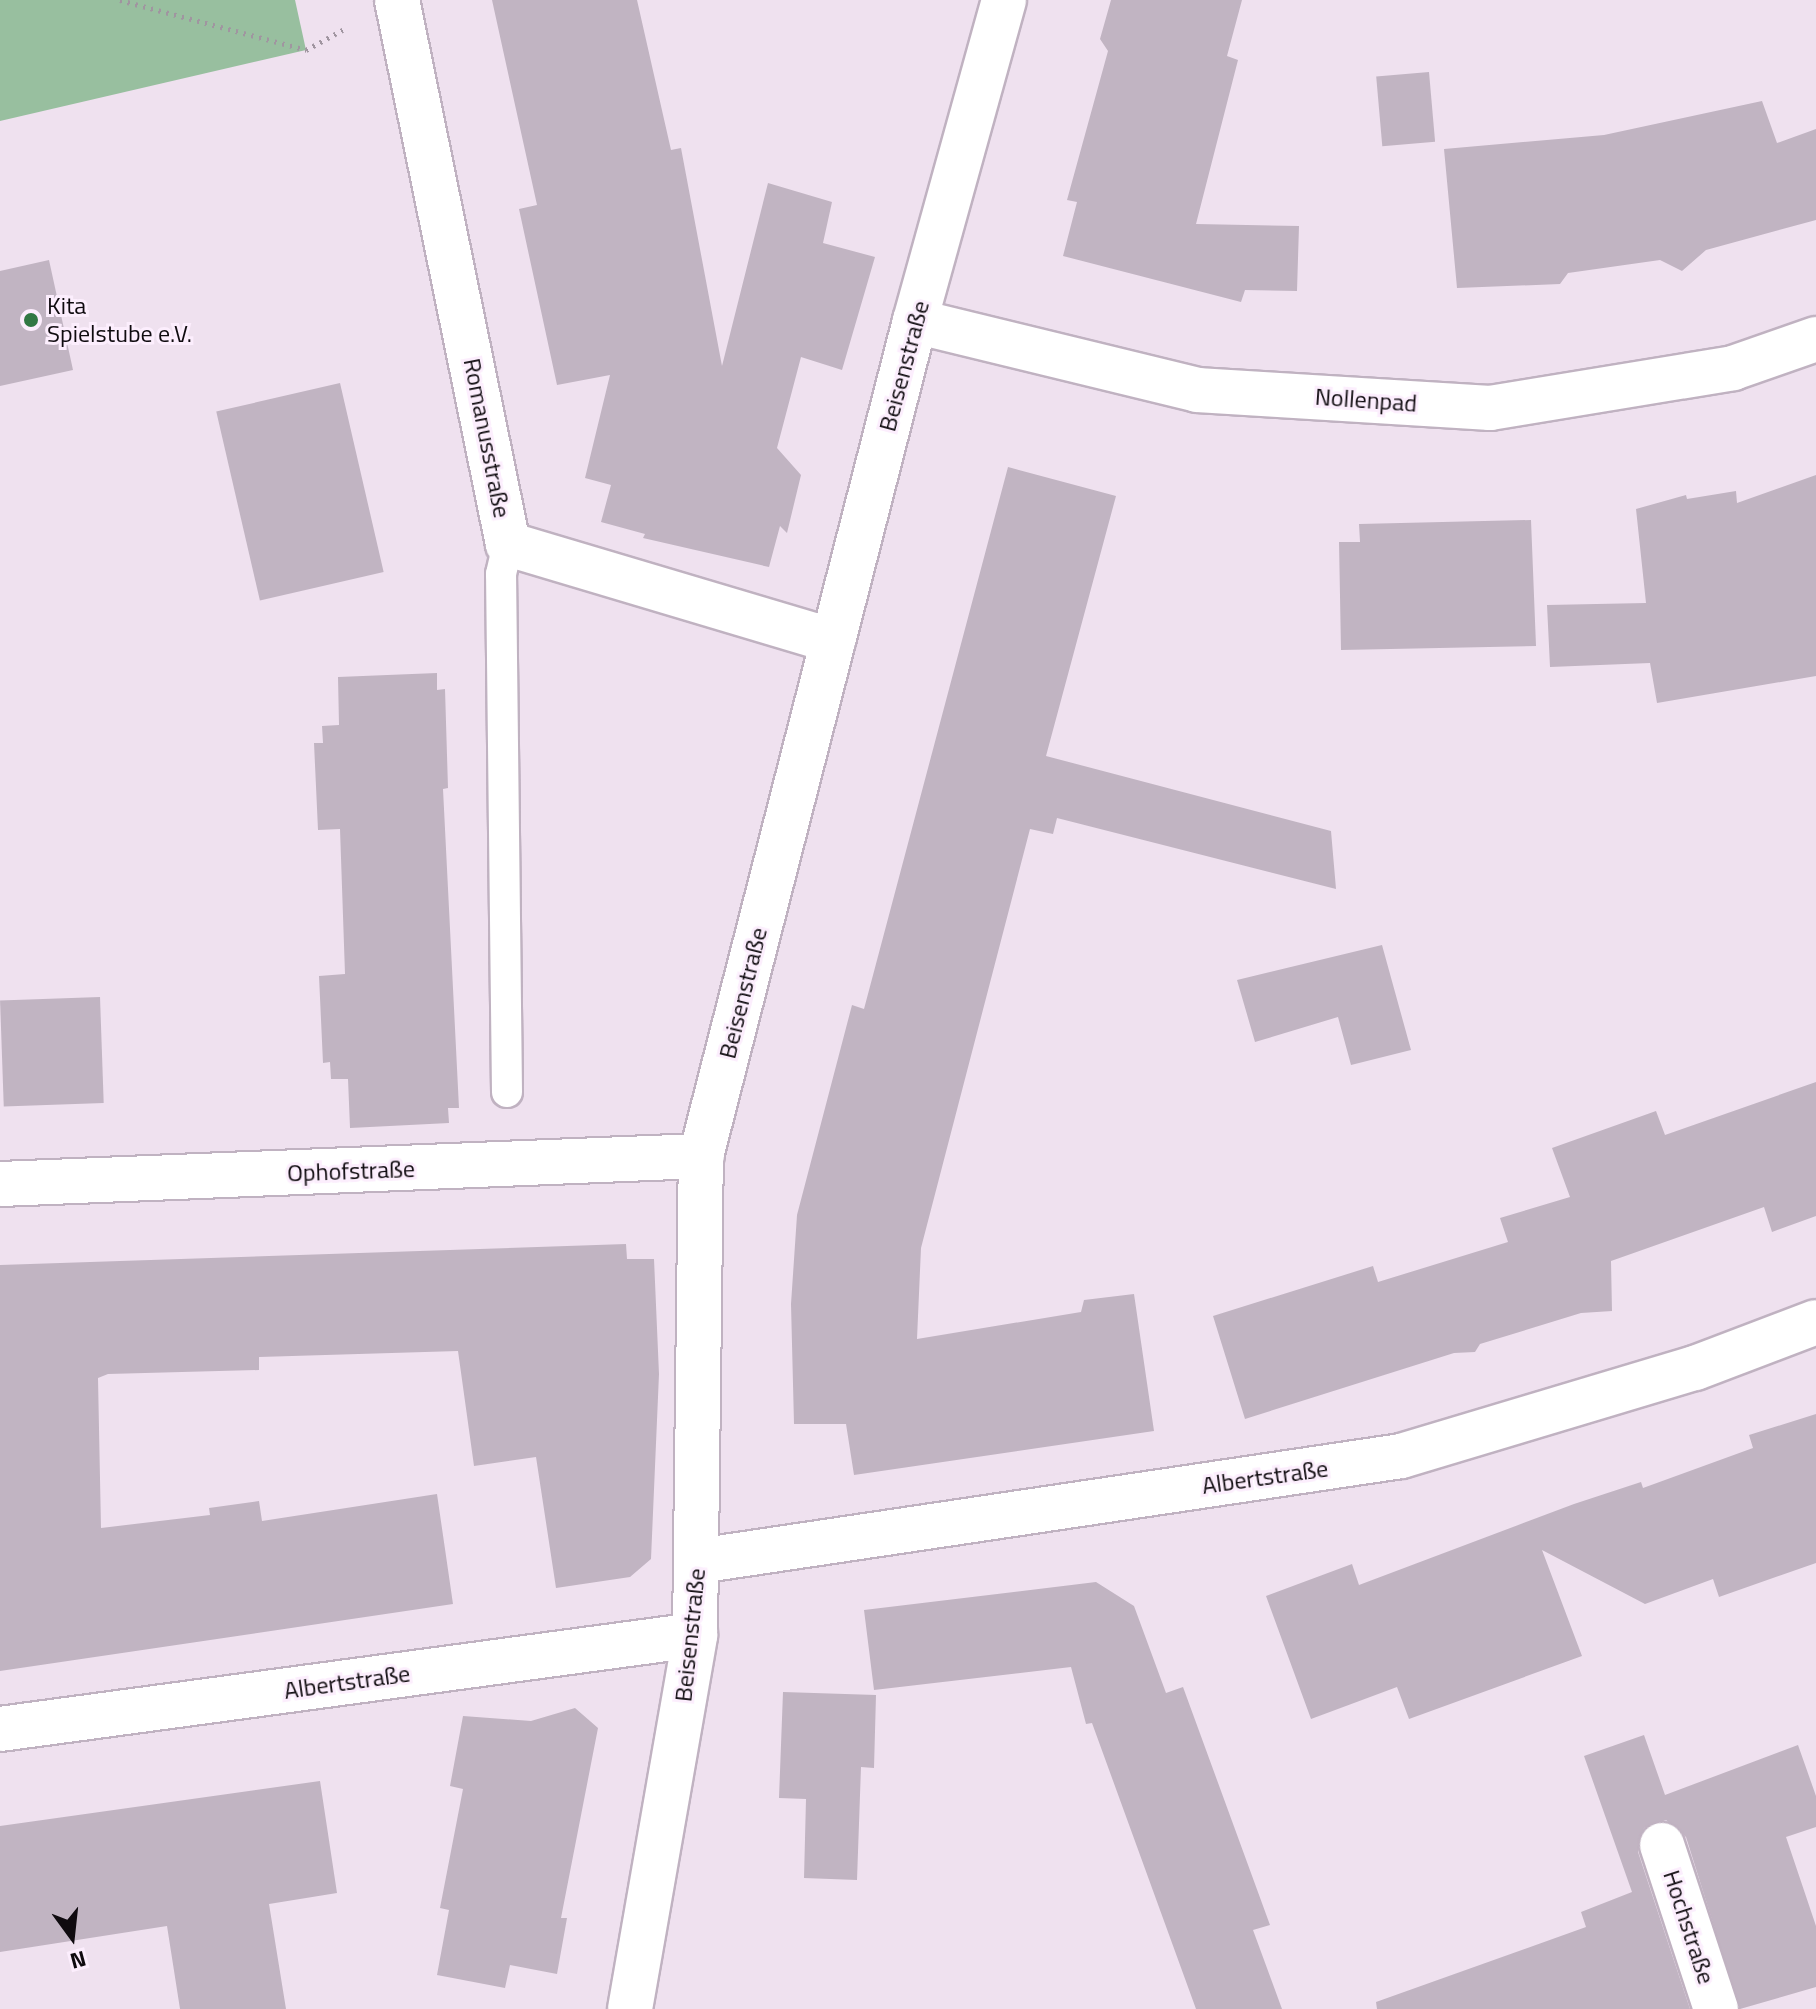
<!DOCTYPE html>
<html>
<head>
<meta charset="utf-8">
<style>
  body { margin:0 }
  #map { position:relative; width:1816px; height:2009px; overflow:hidden; background:#efe1ef; font-family:"Titillium Web",sans-serif }
  div>[style] { position:absolute }
  [style*='--x'] { left:calc(var(--x)*1px); top:calc(var(--y)*1px); width:calc(var(--w)*1px); rotate:calc(var(--a)*1deg) }
  .green>* { inset:0; background:#98bf9f }
  .building>* { inset:0; background:#c1b4c2; transform-origin:0 0 }
  .path>* { height:5px; margin-top:-2.5px; transform-origin:0; background:repeating-linear-gradient(90deg,#a095a0 0 2px,transparent 0 8px) }
  .roads { filter:drop-shadow(2px 0 #c0b2c1) drop-shadow(-2px 0 #c0b2c1) drop-shadow(0 2px #c0b2c1) drop-shadow(0 -2px #c0b2c1) }
  .service>* { height:30px; margin:-15px; padding:0 15px; transform-origin:15px; border-radius:15px; background:#fff }
  .minor>* { height:44px; margin:-22px; padding:0 22px; transform-origin:22px; border-radius:22px; background:#fff }
  .dots>* { width:22px; height:22px; translate:-50% -50%; box-sizing:border-box; border:4px solid #fceefd; border-radius:50% }
  span { translate:-50% -50%; white-space:nowrap; text-align:center; line-height:1.15; -webkit-text-stroke:6px #fceefd; paint-order:stroke }
  .poi-label { font-size:24px; color:#0f0b0f }
  .left { translate:0 -50%; text-align:left }
  .street-label { font-size:24px; color:#0f0b0f }
  .north { position:absolute; left:32px; top:1897px; width:80px; height:80px; -webkit-text-stroke:6px #fceefd; paint-order:stroke; rotate:165deg; font-size:22px; font-weight:700; line-height:32px; text-align:center; color:#0f0b0f }
  .north::after { content:''; display:block; margin:auto; width:28px; height:36px; background:#0f0b0f; clip-path:polygon(50% 0,100% 100%,50% 72%,0 100%) }
</style>
</head>
<body>
<div id="map">
  <div class="green">
    <div style="clip-path:polygon(0 0,295px 0,306px 50px,0 121px)"></div>
  </div>
  <div class="building">
    <div style="clip-path:polygon(492px 0,637px 0,671px 150px,681px 148px,722px 366px,768px 183px,832px 202px,823px 243px,875px 257px,842px 370px,801px 357px,777px 448px,801px 475px,787px 533px,780px 526px,769px 567px,643px 538px,645px 534px,601px 522px,611px 485px,585px 478px,610px 375px,557px 385px,519px 209px,537px 205px)"></div>
    <div style="clip-path:polygon(1111px 0,1242px 0,1227px 56px,1238px 60px,1196px 224px,1299px 226px,1297px 291px,1245px 290px,1241px 302px,1063px 256px,1077px 202px,1067px 200px,1108px 51px,1100px 39px)"></div>
    <div style="left:1429px;top:72px;width:70px;height:53px;rotate:85deg"></div>
    <div style="clip-path:polygon(1762px 101px,1777px 143px,1816px 129px,1816px 220px,1706px 250px,1682px 271px,1660px 260px,1568px 273px,1560px 284px,1457px 288px,1444px 149px,1604px 135px)"></div>
    <div style="clip-path:polygon(49px 260px,73px 370px,0 386px,0 271px)"></div>
    <div style="left:340px;top:383px;width:194px;height:127px;rotate:77deg"></div>
    <div style="clip-path:polygon(1008px 467px,1116px 496px,1046px 756px,1331px 831px,1336px 889px,1057px 818px,1053px 834px,1030px 829px,921px 1248px,917px 1339px,1081px 1312px,1084px 1300px,1134px 1294px,1154px 1431px,854px 1475px,846px 1424px,794px 1424px,791px 1304px,797px 1215px,852px 1005px,864px 1009px)"></div>
    <div style="clip-path:polygon(1816px 475px,1816px 676px,1657px 703px,1650px 663px,1550px 667px,1547px 605px,1646px 603px,1636px 509px,1686px 495px,1687px 499px,1736px 491px,1737px 503px)"></div>
    <div style="clip-path:polygon(1531px 520px,1536px 646px,1341px 650px,1339px 542px,1360px 542px,1359px 524px)"></div>
    <div style="clip-path:polygon(437px 673px,437px 690px,445px 689px,448px 788px,443px 789px,459px 1108px,448px 1108px,449px 1123px,350px 1128px,348px 1079px,331px 1079px,330px 1062px,323px 1063px,319px 976px,345px 974px,340px 829px,318px 830px,314px 743px,323px 743px,322px 726px,339px 725px,338px 677px)"></div>
    <div style="clip-path:polygon(1382px 945px,1411px 1050px,1351px 1065px,1338px 1017px,1255px 1042px,1237px 980px)"></div>
    <div style="left:100px;top:997px;width:106px;height:100px;rotate:88deg"></div>
    <div style="clip-path:polygon(1816px 1082px,1816px 1216px,1772px 1232px,1764px 1207px,1611px 1261px,1612px 1311px,1581px 1313px,1480px 1344px,1475px 1352px,1454px 1353px,1245px 1419px,1213px 1316px,1373px 1266px,1378px 1282px,1508px 1242px,1500px 1218px,1570px 1197px,1552px 1148px,1656px 1111px,1665px 1135px)"></div>
    <div style="clip-path:polygon(626px 1244px,627px 1259px,654px 1259px,659px 1374px,651px 1559px,630px 1577px,556px 1588px,536px 1457px,474px 1466px,458px 1351px,259px 1357px,259px 1370px,108px 1374px,98px 1378px,101px 1528px,210px 1515px,209px 1508px,259px 1501px,262px 1521px,437px 1494px,453px 1604px,0 1671px,0 1265px)"></div>
    <div style="clip-path:polygon(1816px 1414px,1816px 1563px,1719px 1597px,1713px 1579px,1645px 1604px,1542px 1550px,1582px 1656px,1409px 1719px,1397px 1687px,1311px 1719px,1266px 1596px,1352px 1564px,1359px 1585px,1574px 1504px,1641px 1482px,1643px 1488px,1753px 1448px,1749px 1435px)"></div>
    <div style="clip-path:polygon(1096px 1582px,1134px 1606px,1166px 1693px,1183px 1687px,1270px 1925px,1253px 1930px,1282px 2009px,1196px 2009px,1092px 1723px,1086px 1724px,1071px 1667px,874px 1690px,864px 1610px)"></div>
    <div style="clip-path:polygon(783px 1692px,876px 1695px,874px 1768px,861px 1767px,857px 1880px,804px 1878px,806px 1799px,779px 1798px)"></div>
    <div style="clip-path:polygon(575px 1708px,598px 1728px,561px 1918px,567px 1918px,557px 1974px,510px 1965px,505px 1988px,437px 1975px,449px 1910px,440px 1908px,463px 1789px,450px 1786px,463px 1716px,531px 1721px)"></div>
    <div style="clip-path:polygon(1644px 1735px,1665px 1795px,1798px 1745px,1816px 1796px,1816px 1827px,1786px 1837px,1816px 1926px,1816px 1987px,1740px 2009px,1686px 1837px,1666px 1820px,1644px 1828px,1638px 1852px,1690px 2009px,1377px 2009px,1376px 2002px,1586px 1927px,1581px 1912px,1632px 1892px,1584px 1756px)"></div>
    <div style="clip-path:polygon(320px 1781px,337px 1893px,269px 1904px,286px 2009px,180px 2009px,167px 1926px,0 1952px,0 1826px)"></div>
  </div>
  <div class="path">
    <div style="--x:120;--y:0;--w:193;--a:15"></div>
    <div style="--x:306;--y:50;--w:46;--a:-28.8"></div>
  </div>
  <div class="roads">
    <div class="service">
      <div style="--x:507;--y:1092;--w:518;--a:-90.66"></div>
      <div style="--x:501;--y:574;--w:31;--a:-77"></div>
    </div>
    <div class="minor">
      <div style="--x:397;--y:0;--w:555;--a:78.47"></div>
      <div style="--x:508;--y:544;--w:339;--a:16.6"></div>
      <div style="--x:915;--y:321;--w:290;--a:13.7"></div>
      <div style="--x:1197;--y:390;--w:294;--a:3.5"></div>
      <div style="--x:1490;--y:408;--w:246;--a:-9.3"></div>
      <div style="--x:1733;--y:368;--w:88;--a:-19.3"></div>
      <div style="--x:0;--y:1184;--w:702;--a:-2.29"></div>
      <div style="--x:698;--y:1561;--w:711;--a:-8.49"></div>
      <div style="--x:1401;--y:1456;--w:307;--a:-16.7"></div>
      <div style="--x:1695;--y:1368;--w:129;--a:-20.8"></div>
      <div style="--x:0;--y:1729;--w:701;--a:-7.7"></div>
      <div style="--x:1662;--y:1845;--w:173;--a:71.8"></div>
      <div style="--x:630;--y:2009;--w:380;--a:-80.1"></div>
      <div style="--x:695;--y:1635;--w:479;--a:-89.3"></div>
      <div style="--x:701;--y:1156;--w:862;--a:-75.63"></div>
      <div style="--x:915;--y:321;--w:333;--a:-74.5"></div>
    </div>
  </div>
  <div class="dots">
    <div style="left:31px;top:320px;background:#327844"></div>
  </div>
  <div class="poi-label">
    <span class="left" style="left:47px;top:320px">Kita<br>Spielstube e.V.</span>
  </div>
  <div class="street-label">
    <span style="left:904px;top:366px;rotate:-75deg">Beisenstraße</span>
    <span style="left:1366px;top:400px;rotate:4deg">Nollenpad</span>
    <span style="left:487px;top:438px;rotate:79deg">Romanusstraße</span>
    <span style="left:743px;top:993px;rotate:-76deg">Beisenstraße</span>
    <span style="left:351px;top:1171px;rotate:-2deg">Ophofstraße</span>
    <span style="left:1265px;top:1477px;rotate:-8deg">Albertstraße</span>
    <span style="left:690px;top:1635px;rotate:-84deg">Beisenstraße</span>
    <span style="left:347px;top:1682px;rotate:-8deg">Albertstraße</span>
    <span style="left:1689px;top:1927px;rotate:72deg">Hochstraße</span>
  </div>
  <div class="north">N</div>
</div>
</body>
</html>
